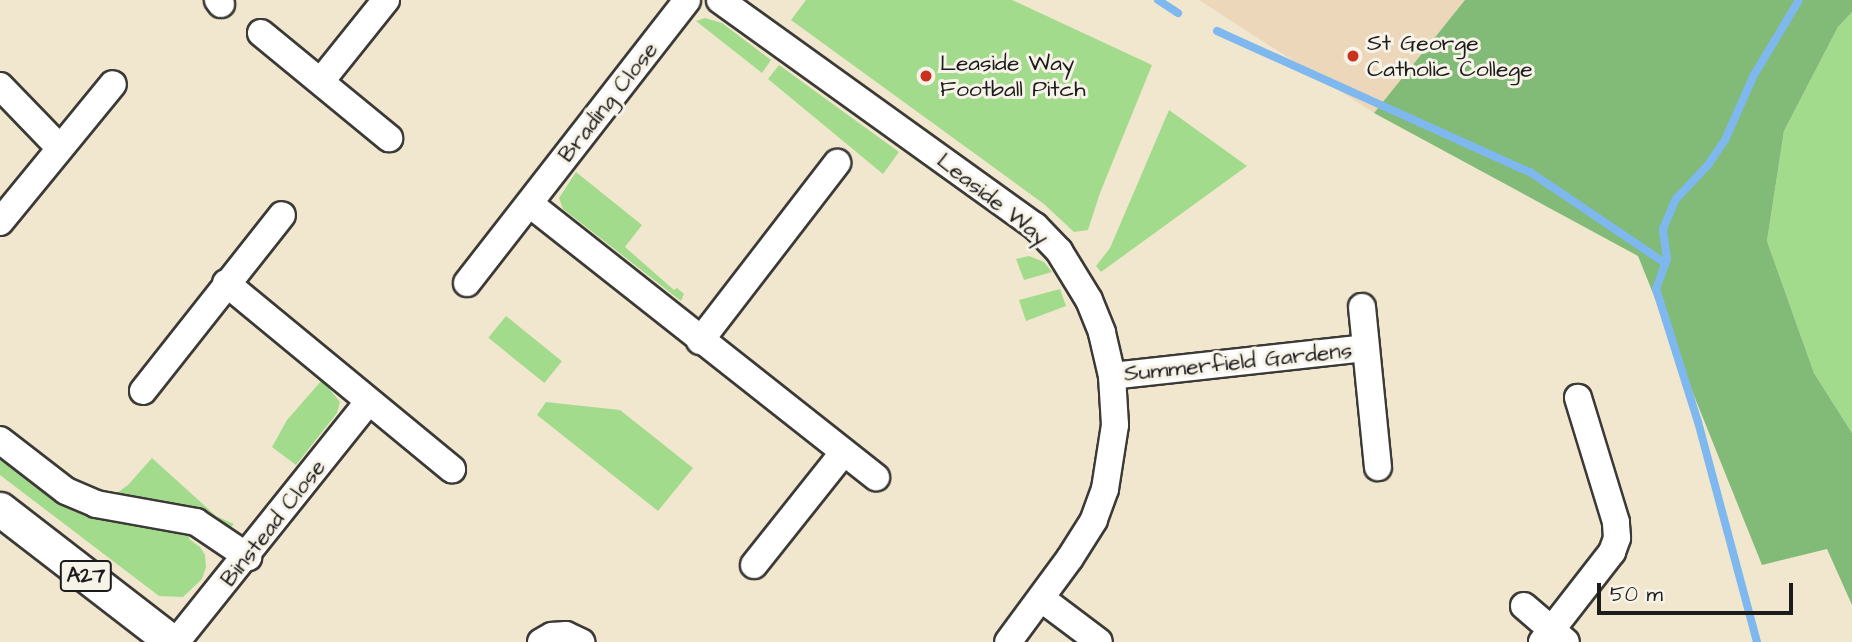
<!DOCTYPE html>
<html>
<head>
<meta charset="utf-8">
<style>
  body { margin:0 }
  #map { position:relative; width:1852px; height:642px; overflow:hidden; background:#f1e7ce; font-family:"Architects Daughter",sans-serif }
  div>[style] { position:absolute }
  [style*='--x'] { left:calc(var(--x)*1px); top:calc(var(--y)*1px); width:calc(var(--w)*1px); rotate:calc(var(--a)*1deg) }
  .built>* { inset:0; background:#edd7bb }
  .green>* { inset:0; background:#a3db8d; transform-origin:0 0 }
  .forest>* { inset:0; background:#82bb78 }
  .stream>* { height:8px; margin:-4px; padding:0 4px; transform-origin:4px; border-radius:4px; background:#7eb8ef }
  .roads { filter:drop-shadow(2px 0 #3c3a37) drop-shadow(-2px 0 #3c3a37) drop-shadow(0 2px #3c3a37) drop-shadow(0 -2px #3c3a37) }
  .minor>* { height:26px; margin:-13px; padding:0 13px; transform-origin:13px; border-radius:13px; background:#fff }
  .major>* { height:33px; margin:-16.5px; padding:0 16.5px; transform-origin:16.5px; border-radius:16.5px; background:#fff }
  .dots>* { width:19px; height:19px; translate:-50% -50%; box-sizing:border-box; border:4px solid #f7f3e8; border-radius:50% }
  span { translate:-50% -50%; white-space:nowrap; text-align:center; line-height:1.15; -webkit-text-stroke:6px #f7f3e8; paint-order:stroke }
  .shield-label span { padding:2px 5px; background:#f7f3e8; border:2px solid; border-radius:5px; -webkit-text-stroke-width:0 }
  .shield-label { font-size:21px; color:#1c1c1c; font-weight:700 }
  .poi-label { font-size:23px; color:#1c1c1c }
  .left { translate:0 -50%; text-align:left }
  .street-label { font-size:23px; color:#1c1c1c }
  .scale { position:absolute; left:1597px; top:583px; width:196px; height:32px; box-sizing:border-box; border:4px solid #1c1c1c; border-top:0; padding-left:9px; font-size:21px; line-height:24px; white-space:nowrap; color:#1c1c1c; -webkit-text-stroke:5px #f7f3e8; paint-order:stroke }
</style>
</head>
<body>
<div id="map">
  <div class="built">
    <div style="clip-path:polygon(1199px 0,1465px 0,1374px 113px)"></div>
  </div>
  <div class="green">
    <div style="clip-path:polygon(806px 0,1012px 0,1152px 65px,1100px 193px,1088px 230px,1074px 232px,1044px 204px,791px 20px)"></div>
    <div style="clip-path:polygon(1852px 12px,1852px 433px,1814px 373px,1767px 241px,1784px 131px,1838px 27px)"></div>
    <div style="clip-path:polygon(705px 18px,722px 23px,771px 60px,762px 73px,696px 21px)"></div>
    <div style="clip-path:polygon(779px 65px,899px 152px,883px 174px,768px 79px)"></div>
    <div style="clip-path:polygon(1169px 110px,1247px 166px,1101px 272px,1096px 266px,1110px 248px)"></div>
    <div style="clip-path:polygon(576px 172px,642px 225px,625px 247px,674px 290px,677px 288px,684px 294px,681px 301px,563px 209px,559px 198px)"></div>
    <div style="clip-path:polygon(1029px 256px,1044px 262px,1052px 272px,1024px 280px,1016px 259px)"></div>
    <div style="clip-path:polygon(1060px 289px,1066px 306px,1026px 321px,1019px 300px)"></div>
    <div style="left:506px;top:316px;width:72px;height:28px;rotate:39deg"></div>
    <div style="clip-path:polygon(322px 380px,340px 402px,337px 413px,296px 465px,272px 447px,287px 420px)"></div>
    <div style="clip-path:polygon(546px 402px,620px 410px,693px 468px,658px 511px,537px 415px)"></div>
    <div style="clip-path:polygon(152px 458px,216px 516px,234px 524px,228px 530px,113px 496px,128px 485px)"></div>
    <div style="clip-path:polygon(0 459px,61px 506px,191px 532px,189px 539px,200px 547px,205px 555px,206px 567px,202px 579px,183px 597px,159px 596px,0 475px)"></div>
  </div>
  <div class="forest">
    <div style="clip-path:polygon(1465px 0,1852px 0,1852px 12px,1838px 27px,1784px 131px,1767px 241px,1814px 373px,1852px 433px,1852px 605px,1827px 549px,1762px 565px,1638px 256px,1374px 113px)"></div>
  </div>
  <div class="stream">
    <div style="--x:1158;--y:0;--w:24;--a:33"></div>
    <div style="--x:1217;--y:31;--w:343;--a:24.3"></div>
    <div style="--x:1530;--y:172;--w:163;--a:34"></div>
    <div style="--x:1757;--y:642;--w:228;--a:-105"></div>
    <div style="--x:1698;--y:422;--w:139;--a:-107.5"></div>
    <div style="--x:1656;--y:289;--w:32;--a:-70"></div>
    <div style="--x:1667;--y:259;--w:30;--a:-98"></div>
    <div style="--x:1663;--y:229;--w:33;--a:-67"></div>
    <div style="--x:1676;--y:199;--w:47;--a:-46.7"></div>
    <div style="--x:1708;--y:165;--w:30;--a:-56"></div>
    <div style="--x:1725;--y:140;--w:71;--a:-66"></div>
    <div style="--x:1754;--y:75;--w:87;--a:-59"></div>
  </div>
  <div class="roads">
    <div class="minor">
      <div style="--x:218;--y:0;--w:5;--a:53"></div>
      <div style="--x:720;--y:0;--w:388;--a:35.7"></div>
      <div style="--x:1035;--y:226;--w:35;--a:46"></div>
      <div style="--x:1059;--y:251;--w:57;--a:58.5"></div>
      <div style="--x:1089;--y:300;--w:35;--a:68"></div>
      <div style="--x:1102;--y:333;--w:44;--a:76.9"></div>
      <div style="--x:1112;--y:376;--w:49;--a:86.5"></div>
      <div style="--x:1115;--y:425;--w:65;--a:98.9"></div>
      <div style="--x:1105;--y:489;--w:33;--a:110"></div>
      <div style="--x:1094;--y:520;--w:45;--a:122.3"></div>
      <div style="--x:1070;--y:558;--w:104;--a:126.4"></div>
      <div style="--x:261;--y:33;--w:166;--a:39.4"></div>
      <div style="--x:321;--y:81;--w:104;--a:-51.3"></div>
      <div style="--x:0;--y:86;--w:85;--a:46"></div>
      <div style="--x:530;--y:204;--w:441;--a:38.3"></div>
      <div style="--x:0;--y:222;--w:178;--a:-50.7"></div>
      <div style="--x:226;--y:283;--w:293;--a:39.5"></div>
      <div style="--x:467;--y:283;--w:358;--a:-52.1"></div>
      <div style="--x:1362;--y:307;--w:161;--a:84.3"></div>
      <div style="--x:700;--y:341;--w:225;--a:-52.4"></div>
      <div style="--x:1112;--y:376;--w:255;--a:-6.3"></div>
      <div style="--x:143;--y:391;--w:224;--a:-51.7"></div>
      <div style="--x:0;--y:440;--w:83;--a:37.7"></div>
      <div style="--x:66;--y:491;--w:33;--a:23"></div>
      <div style="--x:96;--y:504;--w:102;--a:10.2"></div>
      <div style="--x:196;--y:522;--w:63;--a:33.9"></div>
      <div style="--x:754;--y:565;--w:143;--a:-51.5"></div>
      <div style="--x:1042;--y:599;--w:71;--a:37"></div>
      <div style="--x:1524;--y:606;--w:55;--a:40.6"></div>
      <div style="--x:176;--y:642;--w:307;--a:-51.3"></div>
      <div style="--x:541;--y:642;--w:13;--a:-29"></div>
      <div style="--x:552;--y:636;--w:14;--a:-4"></div>
      <div style="--x:566;--y:635;--w:17;--a:25"></div>
      <div style="--x:1542;--y:642;--w:114;--a:-52.1"></div>
      <div style="--x:1612;--y:552;--w:15;--a:-70"></div>
      <div style="--x:1617;--y:538;--w:16;--a:-94"></div>
      <div style="--x:1616;--y:522;--w:130;--a:-107"></div>
    </div>
    <div class="major">
      <div style="--x:0;--y:509;--w:217;--a:37.7"></div>
    </div>
  </div>
  <div class="dots">
    <div style="left:1353px;top:56px;background:#c8321e"></div>
    <div style="left:926px;top:76px;background:#c8321e"></div>
  </div>
  <div class="shield-label">
    <span style="left:86px;top:576px">A27</span>
  </div>
  <div class="poi-label">
    <span class="left" style="left:1367px;top:56px">St George<br>Catholic College</span>
    <span class="left" style="left:940px;top:76px">Leaside Way<br>Football Pitch</span>
  </div>
  <div class="street-label">
    <span style="left:608px;top:102px;rotate:-52deg">Brading Close</span>
    <span style="left:993px;top:199px;rotate:38deg">Leaside Way</span>
    <span style="left:1238px;top:362px;rotate:-6deg">Summerfield Gardens</span>
    <span style="left:273px;top:523px;rotate:-52deg">Binstead Close</span>
  </div>
  <div class="scale">50 m</div>
</div>
</body>
</html>
